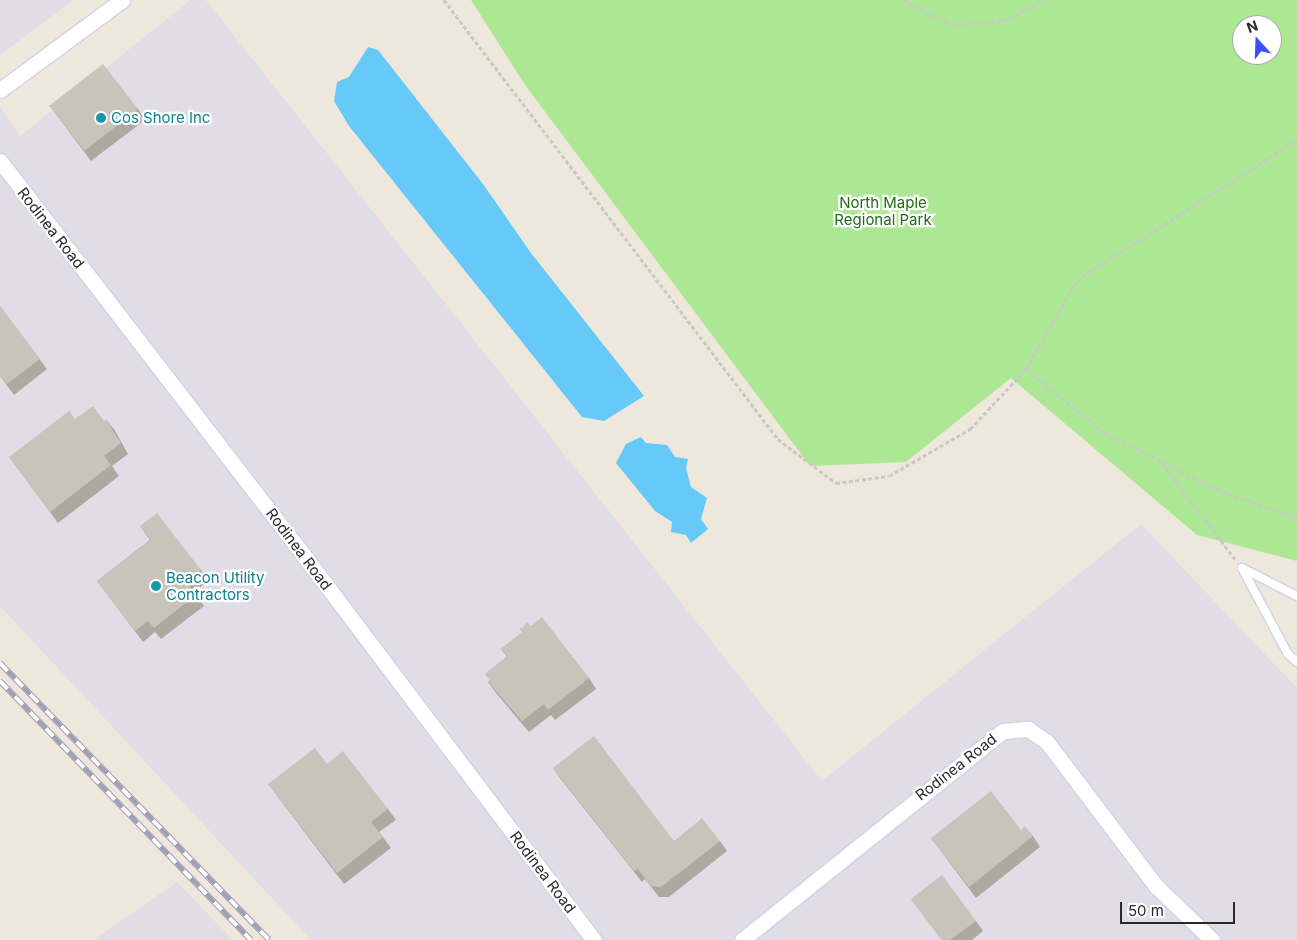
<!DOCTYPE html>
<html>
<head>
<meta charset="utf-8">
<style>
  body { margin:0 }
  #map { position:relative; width:1297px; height:940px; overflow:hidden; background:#eee7db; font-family:Inter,sans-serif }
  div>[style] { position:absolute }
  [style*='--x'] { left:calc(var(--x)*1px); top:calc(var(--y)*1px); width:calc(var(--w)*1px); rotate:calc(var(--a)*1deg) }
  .industrial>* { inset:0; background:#e0dde6 }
  .green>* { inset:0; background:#ace894 }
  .water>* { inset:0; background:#66c9f8 }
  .path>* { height:2.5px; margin-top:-1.25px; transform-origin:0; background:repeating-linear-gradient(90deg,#c8c8c8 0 4px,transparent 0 6.5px) }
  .roads { filter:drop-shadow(1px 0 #d1d3e5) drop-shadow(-1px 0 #d1d3e5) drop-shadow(0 1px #d1d3e5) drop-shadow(0 -1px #d1d3e5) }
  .service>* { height:8px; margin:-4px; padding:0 4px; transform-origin:4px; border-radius:4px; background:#fff }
  .minor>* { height:15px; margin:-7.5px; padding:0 7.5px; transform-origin:7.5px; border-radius:7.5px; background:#fff }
  .rail>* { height:5.5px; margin-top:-2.75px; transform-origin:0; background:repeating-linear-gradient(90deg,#fff 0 11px,#9ea0b6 0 22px); box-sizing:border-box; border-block:1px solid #9ea0b6 }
  .wall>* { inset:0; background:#ada9a1 }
  .shaded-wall>* { inset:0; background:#8d8983 }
  .building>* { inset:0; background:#c9c4bb; transform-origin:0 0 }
  .dots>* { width:14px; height:14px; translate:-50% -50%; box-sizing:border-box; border:2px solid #fff; border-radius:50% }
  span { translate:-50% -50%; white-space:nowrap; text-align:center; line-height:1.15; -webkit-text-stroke:4.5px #fff; paint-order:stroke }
  .culture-label { font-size:15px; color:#0d838f }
  .left { translate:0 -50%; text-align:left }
  .park-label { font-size:15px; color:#226e15 }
  .street-label { font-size:15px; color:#2b2b2b }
  .north { position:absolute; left:1232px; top:15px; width:50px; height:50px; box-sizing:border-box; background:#fff; border:1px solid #aaa; border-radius:50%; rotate:340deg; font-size:14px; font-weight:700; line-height:20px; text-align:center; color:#2b2b2b }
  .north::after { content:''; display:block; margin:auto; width:18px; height:22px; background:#3751ff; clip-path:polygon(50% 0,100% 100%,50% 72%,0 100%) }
  .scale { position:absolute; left:1120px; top:902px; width:115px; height:22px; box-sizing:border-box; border:2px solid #2b2b2b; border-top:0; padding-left:6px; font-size:15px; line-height:18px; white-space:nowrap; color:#2b2b2b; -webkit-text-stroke:4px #fff; paint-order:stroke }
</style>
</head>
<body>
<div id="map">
  <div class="industrial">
    <div style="clip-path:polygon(0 0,74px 0,0 55px)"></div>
    <div style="clip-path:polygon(191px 0,206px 0,822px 781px,1141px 524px,1297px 688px,1297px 940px,311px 940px,0 606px,0 107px,20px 136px)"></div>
    <div style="clip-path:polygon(177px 882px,233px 940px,94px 940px)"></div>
  </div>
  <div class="green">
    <div style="clip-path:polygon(evenodd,471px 0,1297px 0,1297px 561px,1197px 535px,1011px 378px,906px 462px,810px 466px,525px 85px,471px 0,1242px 25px,1272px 25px,1272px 55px,1242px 55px,1242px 25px)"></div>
  </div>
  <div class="water">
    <div style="clip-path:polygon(368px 47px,378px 50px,483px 184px,531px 253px,644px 396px,604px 421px,582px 417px,349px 126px,334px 101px,337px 82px,349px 77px)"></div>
    <div style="clip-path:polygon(641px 437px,646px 443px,667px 445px,675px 457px,688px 459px,686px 468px,691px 487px,707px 498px,701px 519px,708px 529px,691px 543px,686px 535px,671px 532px,672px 522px,655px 511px,616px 463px,626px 444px)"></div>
  </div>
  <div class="path">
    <div style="--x:444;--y:0;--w:552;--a:52.74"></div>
    <div style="--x:778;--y:439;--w:73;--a:37.2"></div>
    <div style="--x:836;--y:483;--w:53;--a:-7.5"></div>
    <div style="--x:889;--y:476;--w:94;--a:-30.1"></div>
    <div style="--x:970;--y:429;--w:82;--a:-47"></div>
    <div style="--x:1026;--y:369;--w:103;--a:-60.2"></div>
    <div style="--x:1077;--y:280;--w:261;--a:-32.5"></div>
    <div style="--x:903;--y:0;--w:55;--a:27"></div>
    <div style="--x:952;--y:25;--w:51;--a:-4.5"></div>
    <div style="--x:1003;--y:21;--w:46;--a:-27.1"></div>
    <div style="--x:1026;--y:369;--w:102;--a:39"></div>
    <div style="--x:1105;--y:433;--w:124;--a:26.8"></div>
    <div style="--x:1216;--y:489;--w:86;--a:19.7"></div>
    <div style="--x:1162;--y:463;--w:122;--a:52.7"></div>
  </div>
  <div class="roads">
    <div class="service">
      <div style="--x:1242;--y:568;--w:98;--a:61.9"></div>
      <div style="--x:1288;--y:654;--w:12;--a:42"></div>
      <div style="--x:1242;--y:568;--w:62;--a:27"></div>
    </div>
    <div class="minor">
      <div style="--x:0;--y:90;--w:152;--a:-36.4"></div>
      <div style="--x:0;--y:161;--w:485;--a:52.4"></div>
      <div style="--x:296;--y:545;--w:495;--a:53"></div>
      <div style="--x:742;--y:940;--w:334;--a:-38.7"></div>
      <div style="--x:1003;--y:731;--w:25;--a:-5"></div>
      <div style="--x:1028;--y:729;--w:23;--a:34"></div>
      <div style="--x:1047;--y:742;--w:181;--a:52.9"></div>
      <div style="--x:1156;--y:886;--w:78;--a:44"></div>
    </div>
  </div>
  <div class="rail">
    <div style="--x:0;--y:663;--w:386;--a:45.8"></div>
    <div style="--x:0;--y:681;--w:361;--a:45.9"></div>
  </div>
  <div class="wall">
    <div style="clip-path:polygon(49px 105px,138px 109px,145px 120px,91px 161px)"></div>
    <div style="clip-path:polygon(0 306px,47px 369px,14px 395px,0 376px)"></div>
    <div style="clip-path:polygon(75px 419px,104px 421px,114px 430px,128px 454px,112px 466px,119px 476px,58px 523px,9px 457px)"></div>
    <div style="clip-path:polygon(140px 526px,201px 570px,208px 581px,194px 592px,204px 606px,161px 639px,155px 632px,143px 642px,97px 581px,150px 540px)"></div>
    <div style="clip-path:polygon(531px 626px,589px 678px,596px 689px,555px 720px,551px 715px,529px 732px,496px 693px,488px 682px,490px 680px,485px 674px,507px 657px,501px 649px,522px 633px,523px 628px)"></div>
    <div style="clip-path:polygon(327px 764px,388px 809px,396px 820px,379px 832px,391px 848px,344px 884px,268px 784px)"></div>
    <div style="clip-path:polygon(553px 768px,674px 841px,720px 841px,727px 851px,669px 897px,659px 897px,645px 879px,642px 882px,560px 778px)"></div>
    <div style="clip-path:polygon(1021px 830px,1033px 836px,1040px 847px,976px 898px,931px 838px)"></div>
    <div style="clip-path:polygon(911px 899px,976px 921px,983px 931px,972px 940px,942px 940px)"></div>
  </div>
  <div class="shaded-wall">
    <div style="clip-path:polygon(106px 419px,114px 430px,128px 454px,121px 443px)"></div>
  </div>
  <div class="building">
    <div style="left:103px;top:64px;width:57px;height:68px;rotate:52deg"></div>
    <div style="clip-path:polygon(0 306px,40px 359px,7px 384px,0 375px)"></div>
    <div style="clip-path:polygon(93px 406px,104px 421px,106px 419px,121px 443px,104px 456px,111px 465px,50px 512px,9px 457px,69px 411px,75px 419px)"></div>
    <div style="clip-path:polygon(157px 513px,201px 570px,186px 582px,196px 595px,154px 628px,148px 621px,135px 631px,97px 581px,151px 540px,140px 526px)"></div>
    <div style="clip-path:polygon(542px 617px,589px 678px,548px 710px,544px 704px,522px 721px,488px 682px,490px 680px,485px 674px,508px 657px,501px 649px,522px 632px,519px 628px,523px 628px,527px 622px,531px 626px)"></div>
    <div style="clip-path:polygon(594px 736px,674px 841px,702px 818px,720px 841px,661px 887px,651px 886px,638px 869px,634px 871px,553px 768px)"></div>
    <div style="clip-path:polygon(315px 748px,327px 764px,343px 751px,388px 809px,371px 822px,383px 837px,337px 873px,268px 784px)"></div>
    <div style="clip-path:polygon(991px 791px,1021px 830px,1025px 826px,1033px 836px,969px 887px,931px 838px)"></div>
    <div style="clip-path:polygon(942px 875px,976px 921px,950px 940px,942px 940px,911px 899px)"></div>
  </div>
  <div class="dots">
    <div style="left:101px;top:118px;background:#0f9aa8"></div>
    <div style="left:156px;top:586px;background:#0f9aa8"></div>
  </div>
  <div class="culture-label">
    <span class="left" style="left:111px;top:118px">Cos Shore Inc</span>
    <span class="left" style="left:166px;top:586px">Beacon Utility<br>Contractors</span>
  </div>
  <div class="park-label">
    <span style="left:883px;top:211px">North Maple<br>Regional Park</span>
  </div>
  <div class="street-label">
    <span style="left:51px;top:228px;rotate:52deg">Rodinea Road</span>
    <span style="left:299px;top:549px;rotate:53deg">Rodinea Road</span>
    <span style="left:956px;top:767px;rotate:-38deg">Rodinea Road</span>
    <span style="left:543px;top:872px;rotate:53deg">Rodinea Road</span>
  </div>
  <div class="north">N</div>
  <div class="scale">50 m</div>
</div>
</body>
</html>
